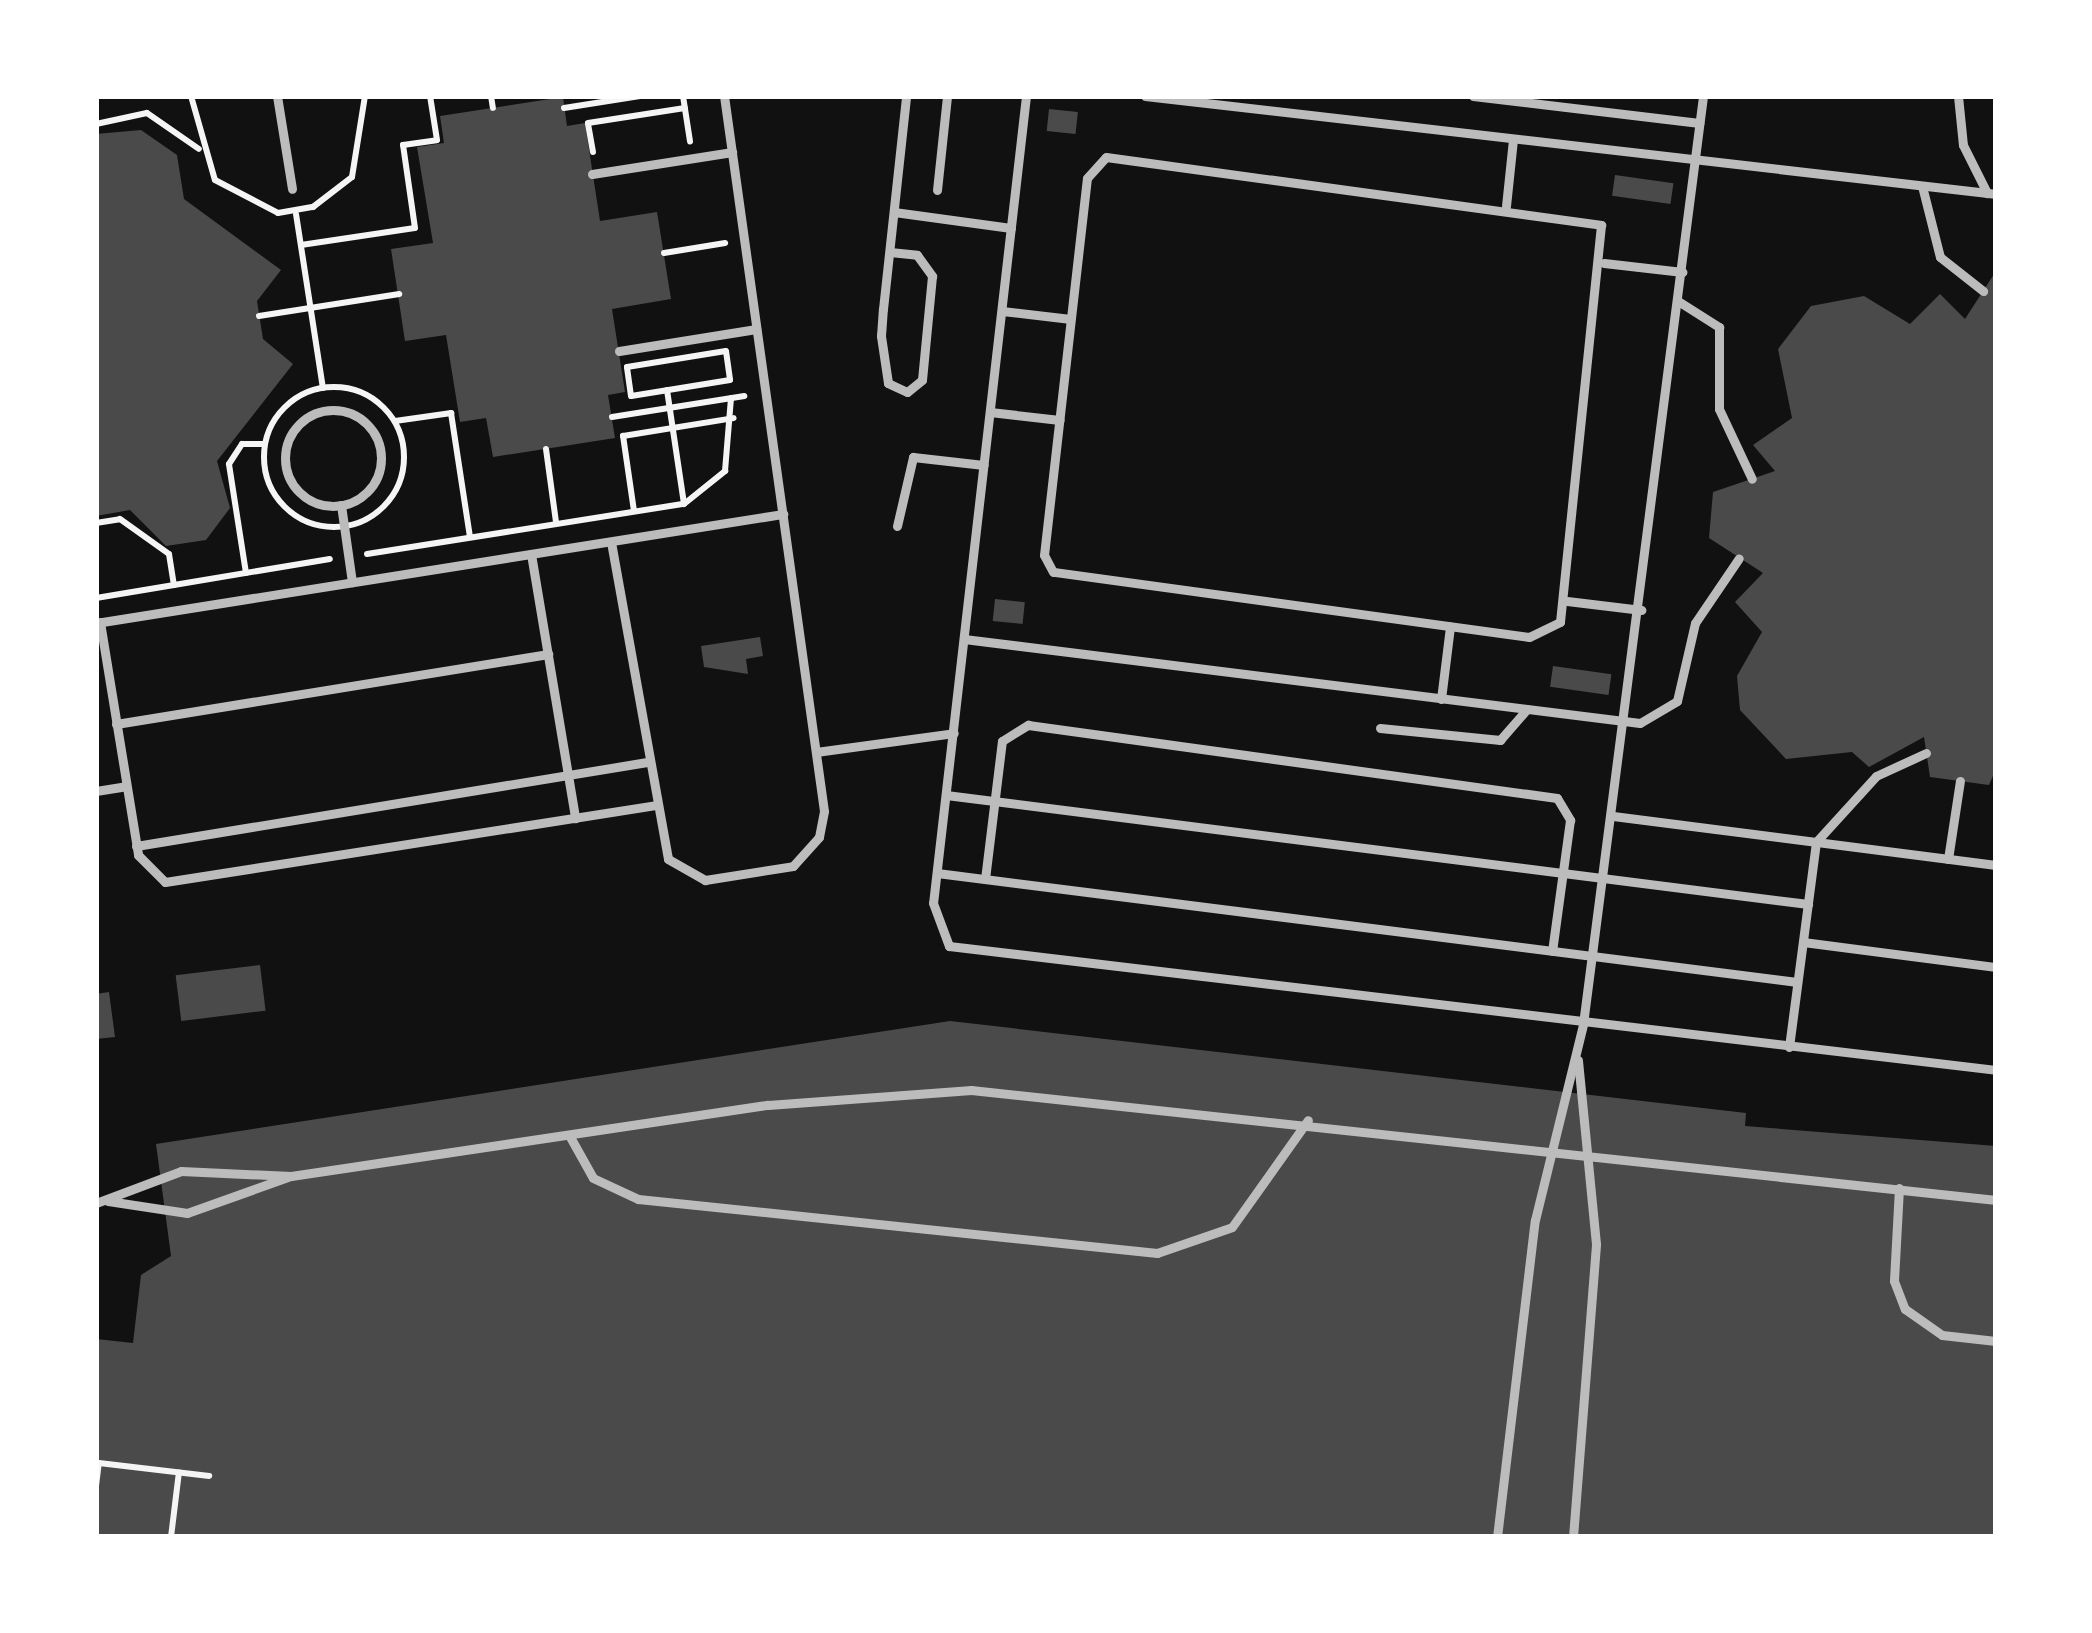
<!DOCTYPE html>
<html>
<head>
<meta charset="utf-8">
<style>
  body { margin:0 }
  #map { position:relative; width:2092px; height:1633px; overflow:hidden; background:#111; font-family:"Open Sans",sans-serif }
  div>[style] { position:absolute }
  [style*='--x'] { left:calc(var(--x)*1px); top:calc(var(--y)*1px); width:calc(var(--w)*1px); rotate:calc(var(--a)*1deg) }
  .building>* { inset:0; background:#4a4a4a; transform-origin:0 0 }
  .path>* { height:6px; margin:-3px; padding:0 3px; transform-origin:3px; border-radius:3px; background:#f5f5f5 }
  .path>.ring { margin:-3px; padding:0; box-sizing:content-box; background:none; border:6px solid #f5f5f5; border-radius:50% }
  .service>* { height:9px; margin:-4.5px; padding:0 4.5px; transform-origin:4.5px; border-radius:4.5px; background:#bcbcbc }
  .service>.ring { margin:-4.5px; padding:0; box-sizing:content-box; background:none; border:9px solid #bcbcbc; border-radius:50% }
  span { translate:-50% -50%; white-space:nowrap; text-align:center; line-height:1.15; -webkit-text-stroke:9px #fff; paint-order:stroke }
  .frame { position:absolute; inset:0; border:99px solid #fff; pointer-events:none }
</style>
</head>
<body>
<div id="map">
  <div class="building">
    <div style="clip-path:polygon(563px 97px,567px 126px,585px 123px,600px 221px,657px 212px,671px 299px,612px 309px,625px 392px,608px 395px,615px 438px,493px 457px,486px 418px,460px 422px,446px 335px,405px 341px,391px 249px,433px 243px,417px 147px,444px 143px,440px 116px)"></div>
    <div style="left:1049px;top:109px;width:29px;height:22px;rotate:6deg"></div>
    <div style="clip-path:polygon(141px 130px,177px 155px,184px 199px,281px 270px,257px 301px,263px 339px,293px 364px,217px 461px,230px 508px,206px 540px,166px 546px,130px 510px,96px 516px,96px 134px)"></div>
    <div style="left:1615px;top:175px;width:59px;height:21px;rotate:8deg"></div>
    <div style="clip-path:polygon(1996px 271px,1996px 769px,1989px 785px,1930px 777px,1924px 737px,1869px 767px,1852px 752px,1786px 759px,1740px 710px,1737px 676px,1762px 632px,1735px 602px,1763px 573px,1709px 538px,1713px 492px,1775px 471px,1753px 445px,1792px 418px,1778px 349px,1811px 306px,1864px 296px,1910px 324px,1940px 294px,1965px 319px)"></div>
    <div style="left:995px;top:599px;width:30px;height:22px;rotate:6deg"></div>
    <div style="clip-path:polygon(760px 637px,763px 656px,746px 659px,748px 674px,704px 667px,701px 646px)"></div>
    <div style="left:1553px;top:666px;width:59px;height:21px;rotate:8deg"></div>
    <div style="left:260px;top:965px;width:46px;height:85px;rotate:83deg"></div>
    <div style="clip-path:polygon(109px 992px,115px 1037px,96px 1039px,96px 994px)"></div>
    <div style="clip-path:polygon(950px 1021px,1746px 1113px,1745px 1126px,1996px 1146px,1996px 1537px,96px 1537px,96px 1339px,133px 1343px,141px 1275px,171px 1256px,156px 1144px)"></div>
  </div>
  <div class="path">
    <div style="--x:191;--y:96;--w:87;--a:74.1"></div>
    <div style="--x:215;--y:180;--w:71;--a:27.6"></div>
    <div style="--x:278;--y:213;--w:36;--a:-10"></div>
    <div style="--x:313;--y:207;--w:49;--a:-37.6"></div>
    <div style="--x:352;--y:177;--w:82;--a:-80.9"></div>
    <div style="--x:491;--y:96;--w:12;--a:81"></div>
    <div style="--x:683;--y:96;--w:46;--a:81.2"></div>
    <div style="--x:564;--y:108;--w:77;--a:-9"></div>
    <div style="--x:96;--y:124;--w:52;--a:-12.2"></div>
    <div style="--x:147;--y:113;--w:63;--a:34.7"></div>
    <div style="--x:593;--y:152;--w:29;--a:-100"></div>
    <div style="--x:588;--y:123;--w:98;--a:-8.8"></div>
    <div style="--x:296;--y:214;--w:176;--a:81.2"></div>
    <div style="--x:301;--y:245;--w:115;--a:-8.5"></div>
    <div style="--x:415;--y:228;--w:84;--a:-98.2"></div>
    <div style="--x:403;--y:145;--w:34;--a:-8"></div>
    <div style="--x:437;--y:140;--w:45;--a:-99"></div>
    <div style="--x:664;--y:253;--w:62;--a:-9.3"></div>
    <div style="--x:259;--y:316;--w:142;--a:-8.9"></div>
    <div style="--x:726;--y:351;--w:29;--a:82"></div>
    <div style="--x:730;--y:380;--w:100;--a:170.8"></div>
    <div style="--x:631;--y:396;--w:29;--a:-98"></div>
    <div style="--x:627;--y:367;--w:100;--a:-9.2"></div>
    <div class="ring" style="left:264px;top:387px;width:134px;height:134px"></div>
    <div style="--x:667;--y:390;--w:115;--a:81.5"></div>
    <div style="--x:612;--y:417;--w:134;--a:-9"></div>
    <div style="--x:395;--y:421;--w:57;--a:-8.1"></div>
    <div style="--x:451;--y:413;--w:125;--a:81.3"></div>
    <div style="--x:546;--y:449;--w:74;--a:82.2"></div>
    <div style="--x:634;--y:511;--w:76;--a:-98.3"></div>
    <div style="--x:623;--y:436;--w:112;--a:-9.2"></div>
    <div style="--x:96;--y:523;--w:24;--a:-9"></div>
    <div style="--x:120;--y:519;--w:60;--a:35.5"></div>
    <div style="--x:169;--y:554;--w:31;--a:81"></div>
    <div style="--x:174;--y:585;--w:79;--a:170.5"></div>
    <div style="--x:367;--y:554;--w:321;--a:-9"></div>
    <div style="--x:684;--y:504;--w:53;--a:-38.8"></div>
    <div style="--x:725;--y:471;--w:73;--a:-85.3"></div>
    <div style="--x:246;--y:573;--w:110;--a:-98.9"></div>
    <div style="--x:229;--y:464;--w:24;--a:-57"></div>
    <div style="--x:242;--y:444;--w:22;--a:0"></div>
    <div style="--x:174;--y:585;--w:158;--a:-9.5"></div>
    <div style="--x:96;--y:1486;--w:23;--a:-83"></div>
    <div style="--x:99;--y:1463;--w:111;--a:6.7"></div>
    <div style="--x:171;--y:1537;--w:65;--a:-83"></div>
  </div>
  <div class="service">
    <div style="--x:277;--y:96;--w:94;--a:80.8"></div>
    <div style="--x:1026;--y:96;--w:812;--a:96.57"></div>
    <div style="--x:933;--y:903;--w:46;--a:69.6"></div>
    <div style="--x:949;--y:946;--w:1054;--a:6.75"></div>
    <div style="--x:1145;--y:96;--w:857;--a:6.57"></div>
    <div style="--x:1473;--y:96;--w:228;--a:6.8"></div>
    <div style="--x:1958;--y:96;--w:49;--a:84.2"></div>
    <div style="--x:1963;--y:145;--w:54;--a:63.4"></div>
    <div style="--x:1106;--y:157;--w:500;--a:7.8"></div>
    <div style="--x:1601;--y:225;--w:399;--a:95.9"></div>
    <div style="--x:1560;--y:622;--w:34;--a:154"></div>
    <div style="--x:1529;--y:637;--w:480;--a:-172.2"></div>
    <div style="--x:1053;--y:572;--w:19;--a:-118"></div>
    <div style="--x:1044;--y:555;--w:379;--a:-83.5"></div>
    <div style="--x:1087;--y:178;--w:28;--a:-48"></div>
    <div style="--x:592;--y:174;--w:142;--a:-8.9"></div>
    <div style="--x:1922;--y:186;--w:73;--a:75.8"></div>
    <div style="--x:1940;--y:257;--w:55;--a:38.3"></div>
    <div style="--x:937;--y:190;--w:95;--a:-83.9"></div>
    <div style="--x:1506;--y:206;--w:67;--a:-84"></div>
    <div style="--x:894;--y:212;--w:118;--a:7.8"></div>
    <div style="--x:890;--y:252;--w:27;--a:6"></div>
    <div style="--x:917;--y:255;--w:26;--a:54"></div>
    <div style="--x:932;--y:276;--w:104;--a:95.5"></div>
    <div style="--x:922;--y:380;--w:19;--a:141"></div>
    <div style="--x:907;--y:392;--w:21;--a:-155"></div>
    <div style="--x:888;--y:383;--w:48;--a:-98.5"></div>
    <div style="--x:881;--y:336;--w:27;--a:-86"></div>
    <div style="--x:883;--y:309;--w:214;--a:-83.8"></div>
    <div style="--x:1604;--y:263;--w:79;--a:6.6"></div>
    <div style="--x:1678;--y:301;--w:49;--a:32.4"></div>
    <div style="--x:1719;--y:327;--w:82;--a:90"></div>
    <div style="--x:1719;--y:409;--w:77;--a:64.8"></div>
    <div style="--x:1002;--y:311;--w:69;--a:6.6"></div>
    <div style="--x:619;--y:351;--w:139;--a:-9.1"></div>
    <div class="ring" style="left:285px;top:410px;width:87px;height:87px"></div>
    <div style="--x:990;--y:412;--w:70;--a:6.5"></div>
    <div style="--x:341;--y:505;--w:78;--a:81.9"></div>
    <div style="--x:897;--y:526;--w:71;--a:-76.9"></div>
    <div style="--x:913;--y:457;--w:71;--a:6.4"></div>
    <div style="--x:611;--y:542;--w:322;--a:79.8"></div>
    <div style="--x:668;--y:859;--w:43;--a:29.6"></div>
    <div style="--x:705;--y:880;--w:89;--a:-9"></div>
    <div style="--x:793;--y:866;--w:39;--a:-48"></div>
    <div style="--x:819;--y:837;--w:26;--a:-79"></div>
    <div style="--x:824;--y:811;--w:722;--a:-97.96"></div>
    <div style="--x:531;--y:554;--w:268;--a:80.5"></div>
    <div style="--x:1567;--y:601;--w:75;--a:6.9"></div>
    <div style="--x:100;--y:622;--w:236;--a:80.7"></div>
    <div style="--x:138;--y:855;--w:38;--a:45"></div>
    <div style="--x:165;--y:882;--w:495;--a:-8.9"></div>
    <div style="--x:96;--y:623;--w:696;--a:-9.02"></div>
    <div style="--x:964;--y:639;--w:681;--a:7.08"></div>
    <div style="--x:1640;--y:723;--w:43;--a:-30.7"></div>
    <div style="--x:1677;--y:701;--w:80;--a:-77"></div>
    <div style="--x:1695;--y:623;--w:78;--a:-55.9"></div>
    <div style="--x:1441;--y:699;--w:73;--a:-82.9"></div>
    <div style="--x:116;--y:724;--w:438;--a:-9.2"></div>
    <div style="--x:1380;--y:728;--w:121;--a:5.7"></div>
    <div style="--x:1500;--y:740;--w:41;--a:-48.9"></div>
    <div style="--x:816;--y:752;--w:139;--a:-7.8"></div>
    <div style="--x:96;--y:791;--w:30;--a:-9"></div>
    <div style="--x:946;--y:795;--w:869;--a:7.21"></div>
    <div style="--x:1613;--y:816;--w:386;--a:7.3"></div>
    <div style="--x:136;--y:846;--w:518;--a:-9.33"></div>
    <div style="--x:1948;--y:859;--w:79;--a:-81.3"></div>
    <div style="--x:937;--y:873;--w:867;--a:7.22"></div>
    <div style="--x:985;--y:879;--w:139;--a:-83"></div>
    <div style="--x:1002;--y:741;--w:31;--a:-32"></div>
    <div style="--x:1028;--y:725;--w:534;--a:7.86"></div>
    <div style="--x:1557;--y:798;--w:26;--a:59"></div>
    <div style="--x:1570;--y:820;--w:132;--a:97.8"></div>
    <div style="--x:1803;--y:942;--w:195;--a:7.4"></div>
    <div style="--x:1789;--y:1047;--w:207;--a:-82.5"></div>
    <div style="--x:1816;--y:842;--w:89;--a:-47.7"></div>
    <div style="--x:1876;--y:776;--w:55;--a:-24.7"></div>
    <div style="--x:569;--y:1135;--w:49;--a:60.8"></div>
    <div style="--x:593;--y:1178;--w:50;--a:25"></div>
    <div style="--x:638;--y:1199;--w:522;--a:5.94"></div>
    <div style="--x:1157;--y:1253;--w:79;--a:-19.1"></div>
    <div style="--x:1232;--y:1227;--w:131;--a:-54.6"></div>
    <div style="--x:1899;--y:1188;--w:93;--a:93.1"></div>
    <div style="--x:1894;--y:1281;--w:30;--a:69"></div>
    <div style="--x:1905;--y:1309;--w:45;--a:35.1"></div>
    <div style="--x:1942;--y:1335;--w:54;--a:6.3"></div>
    <div style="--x:108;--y:1201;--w:80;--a:8.6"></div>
    <div style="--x:187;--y:1213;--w:110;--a:-19.6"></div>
    <div style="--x:96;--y:1203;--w:91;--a:-20.6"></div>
    <div style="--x:181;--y:1171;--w:110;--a:2.6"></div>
    <div style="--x:291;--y:1176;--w:482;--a:-8.5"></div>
    <div style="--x:768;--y:1105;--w:204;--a:-4.2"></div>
    <div style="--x:971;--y:1090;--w:1031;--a:6.13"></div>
    <div style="--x:1497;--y:1537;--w:319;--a:-83.2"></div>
    <div style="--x:1535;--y:1220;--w:202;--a:-76.2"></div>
    <div style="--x:1583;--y:1024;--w:936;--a:-82.63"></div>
    <div style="--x:1573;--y:1537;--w:294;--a:-85.5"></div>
    <div style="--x:1596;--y:1244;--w:185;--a:-95.6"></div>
  </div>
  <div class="frame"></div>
</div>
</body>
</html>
